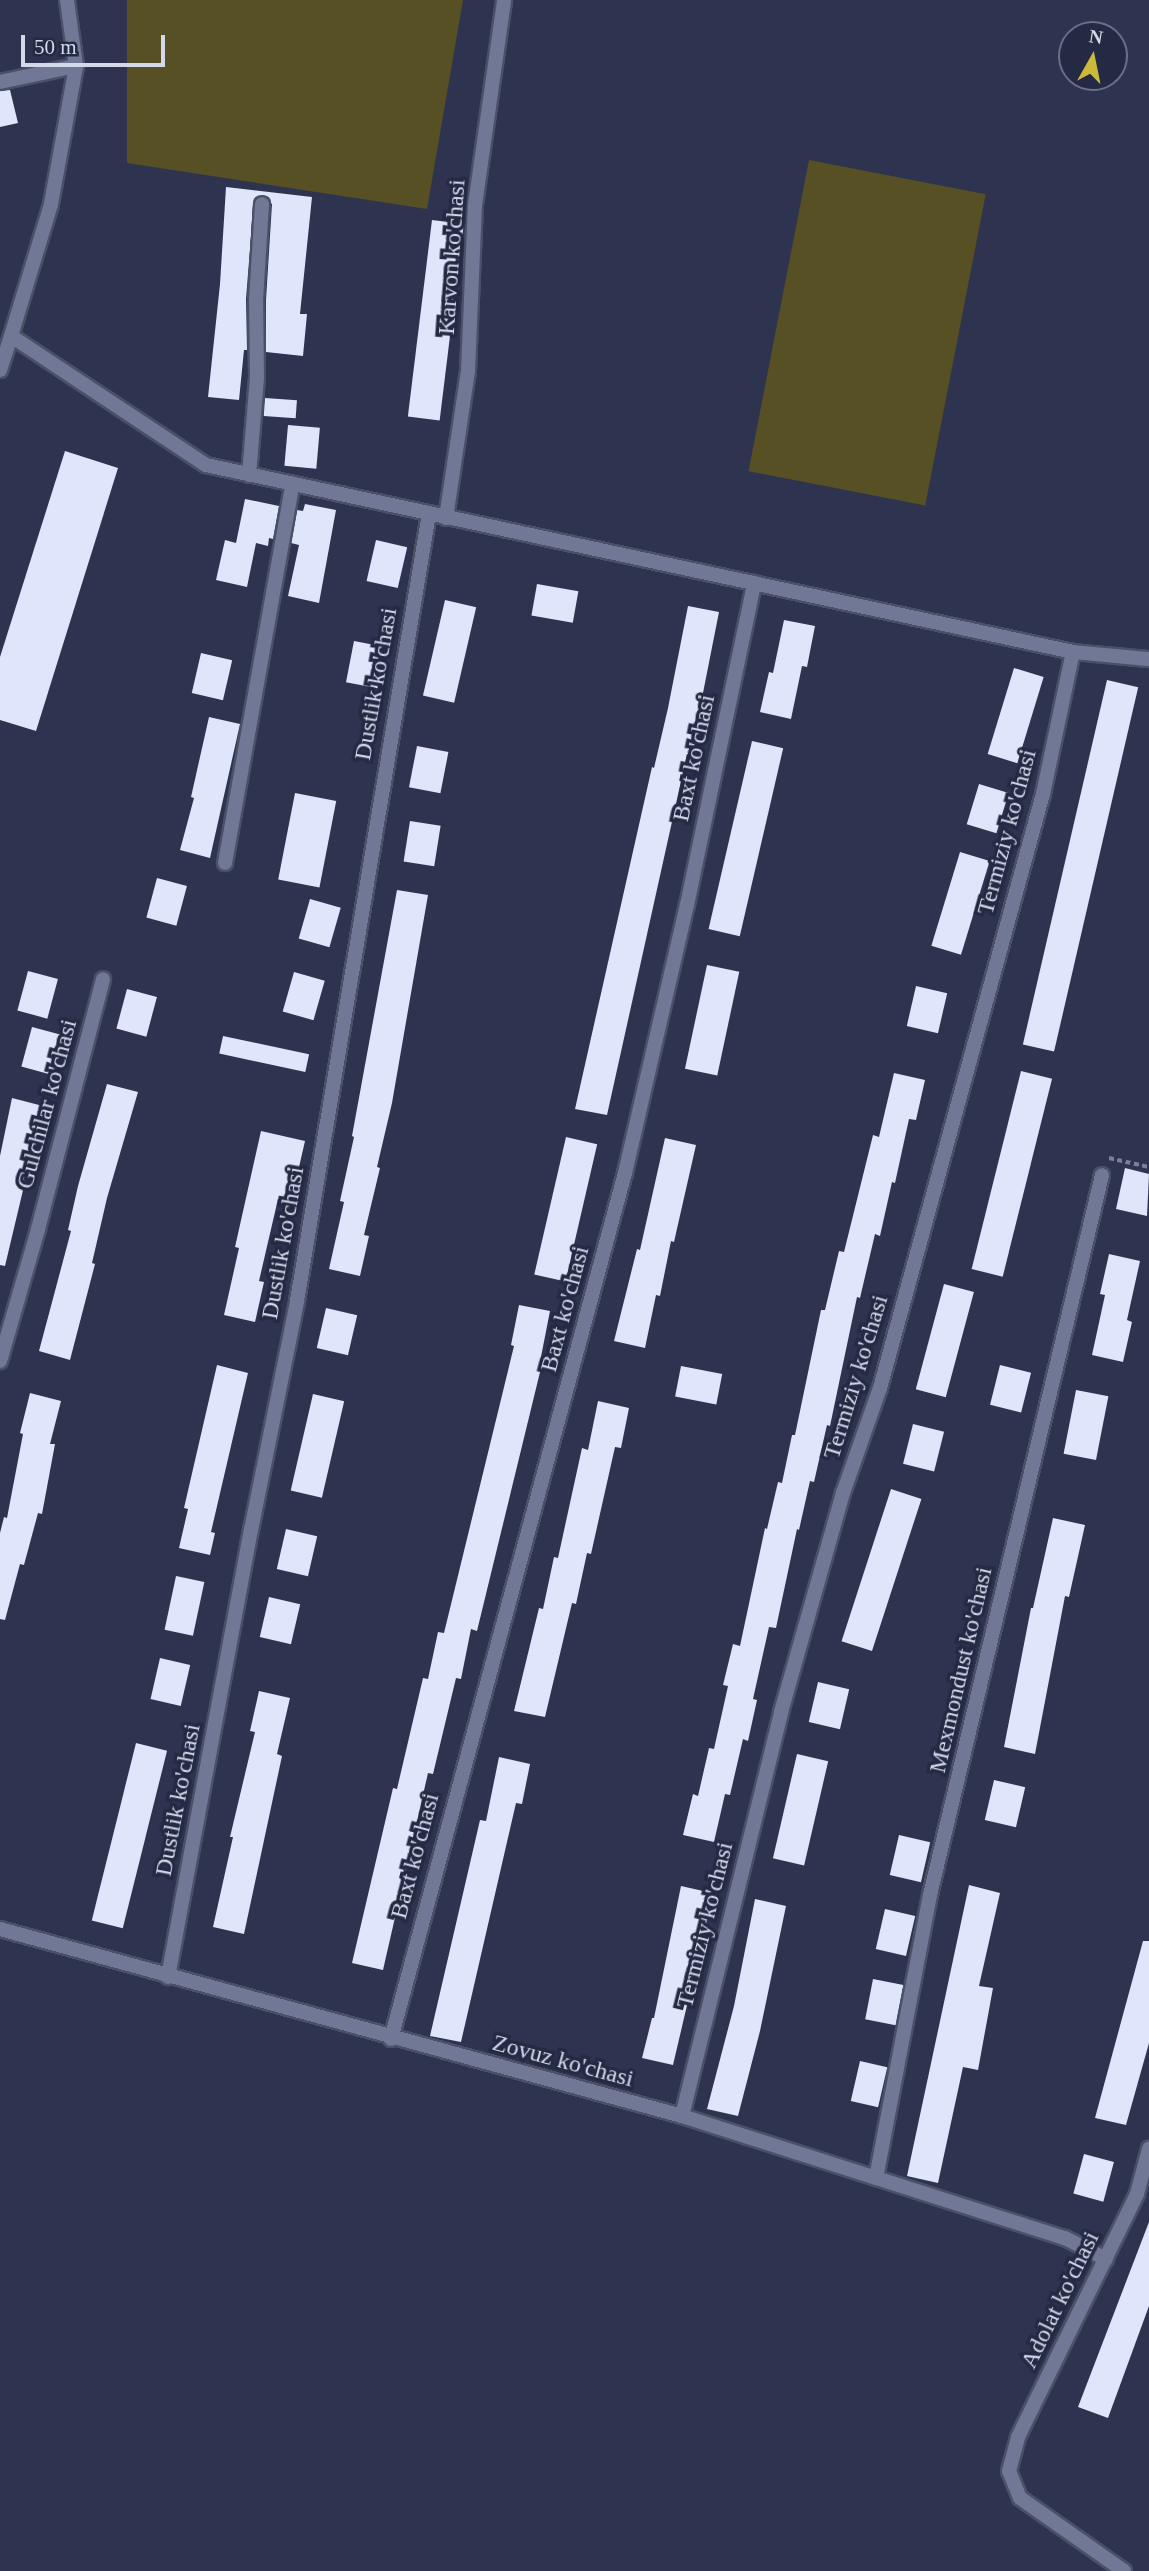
<!DOCTYPE html>
<html>
<head>
<meta charset="utf-8">
<style>
  body { margin:0 }
  #map { position:relative; width:1149px; height:2571px; overflow:hidden; background:#2e344f; font-family:Georgia,serif }
  div>[style] { position:absolute }
  [style*='--x'] { left:calc(var(--x)*1px); top:calc(var(--y)*1px); width:calc(var(--w)*1px); rotate:calc(var(--a)*1deg) }
  .green>* { inset:0; background:#565024; transform-origin:0 0 }
  .building>* { inset:0; background:#dfe5fb; transform-origin:0 0 }
  .path>* { height:3.5px; margin-top:-1.75px; transform-origin:0; background:repeating-linear-gradient(90deg,#7b8096 0 5px,transparent 0 8.5px) }
  .roads { filter:drop-shadow(2px 0 #4b5067) drop-shadow(-2px 0 #4b5067) drop-shadow(0 2px #4b5067) drop-shadow(0 -2px #4b5067) }
  .minor>* { height:14px; margin:-7px; padding:0 7px; transform-origin:7px; border-radius:7px; background:#707896 }
  .tertiary>* { height:14px; margin:-7px; padding:0 7px; transform-origin:7px; border-radius:7px; background:#707896 }
  span { translate:-50% -50%; white-space:nowrap; text-align:center; line-height:1.15; -webkit-text-stroke:7px #242944; paint-order:stroke }
  .street-label { font-size:24px; color:#d4d9ea }
  .north { position:absolute; left:1058px; top:21px; width:70px; height:70px; box-sizing:border-box; background:#242944; border:2px solid #6a6f86; border-radius:50%; rotate:9deg; font-size:19px; font-weight:700; line-height:28px; text-align:center; color:#d4d9ea }
  .north::after { content:''; display:block; margin:auto; width:24px; height:32px; background:#cbba39; clip-path:polygon(50% 0,100% 100%,50% 72%,0 100%) }
  .scale { position:absolute; left:21px; top:35px; width:144px; height:32px; box-sizing:border-box; border:4px solid #d4d9ea; border-top:0; padding-left:9px; font-size:21px; line-height:24px; white-space:nowrap; color:#d4d9ea; -webkit-text-stroke:5px #242944; paint-order:stroke }
</style>
</head>
<body>
<div id="map">
  <div class="green">
    <div style="clip-path:polygon(127px 0,463px 0,427px 209px,127px 163px)"></div>
    <div style="left:809px;top:160px;width:180px;height:317px;rotate:11deg"></div>
  </div>
  <div class="building">
    <div style="clip-path:polygon(10px 90px,18px 123px,0 127px,0 91px)"></div>
    <div style="clip-path:polygon(226px 187px,312px 197px,300px 314px,307px 314px,303px 356px,266px 352px,266px 300px,272px 204px,263px 195px,254px 199px,246px 299px,247px 350px,244px 350px,239px 400px,208px 397px,220px 284px)"></div>
    <div style="left:432px;top:220px;width:32px;height:198px;rotate:7deg"></div>
    <div style="left:265px;top:398px;width:32px;height:18px;rotate:4deg"></div>
    <div style="left:288px;top:425px;width:32px;height:41px;rotate:5deg"></div>
    <div style="clip-path:polygon(65px 451px,118px 468px,36px 731px,0 720px,0 657px)"></div>
    <div style="clip-path:polygon(245px 499px,279px 506px,273px 539px,269px 538px,268px 546px,256px 543px,247px 587px,216px 580px,225px 540px,236px 543px)"></div>
    <div style="clip-path:polygon(305px 504px,336px 510px,319px 603px,288px 596px,299px 545px,291px 543px,297px 510px,303px 511px)"></div>
    <div style="left:376px;top:540px;width:32px;height:42px;rotate:13deg"></div>
    <div style="left:537px;top:584px;width:42px;height:32px;rotate:10deg"></div>
    <div style="left:445px;top:600px;width:32px;height:98px;rotate:13deg"></div>
    <div style="clip-path:polygon(688px 606px,719px 612px,702px 698px,690px 755px,687px 754px,607px 1115px,575px 1109px,652px 767px,654px 768px,668px 708px)"></div>
    <div style="clip-path:polygon(784px 620px,815px 626px,807px 667px,802px 666px,791px 719px,760px 712px,769px 672px,773px 673px)"></div>
    <div style="left:354px;top:641px;width:32px;height:42px;rotate:11deg"></div>
    <div style="left:201px;top:653px;width:32px;height:41px;rotate:13deg"></div>
    <div style="left:1014px;top:668px;width:31px;height:90px;rotate:17deg"></div>
    <div style="left:1107px;top:680px;width:32px;height:374px;rotate:13deg"></div>
    <div style="clip-path:polygon(209px 717px,240px 724px,210px 858px,180px 850px,194px 798px,191px 797px)"></div>
    <div style="left:752px;top:741px;width:32px;height:193px;rotate:13deg"></div>
    <div style="left:417px;top:746px;width:32px;height:42px;rotate:11deg"></div>
    <div style="left:979px;top:784px;width:31px;height:42px;rotate:17deg"></div>
    <div style="left:295px;top:793px;width:42px;height:88px;rotate:11deg"></div>
    <div style="left:410px;top:821px;width:31px;height:41px;rotate:9deg"></div>
    <div style="left:960px;top:852px;width:31px;height:98px;rotate:17deg"></div>
    <div style="left:157px;top:878px;width:31px;height:41px;rotate:15deg"></div>
    <div style="clip-path:polygon(397px 890px,428px 895px,392px 1103px,377px 1167px,380px 1168px,364px 1235px,369px 1236px,360px 1276px,329px 1269px,344px 1202px,340px 1201px,354px 1137px,352px 1136px)"></div>
    <div style="left:310px;top:899px;width:32px;height:41px;rotate:16deg"></div>
    <div style="left:707px;top:965px;width:33px;height:106px;rotate:12deg"></div>
    <div style="left:28px;top:971px;width:31px;height:41px;rotate:15deg"></div>
    <div style="left:294px;top:972px;width:32px;height:41px;rotate:16deg"></div>
    <div style="left:916px;top:986px;width:32px;height:41px;rotate:13deg"></div>
    <div style="left:127px;top:989px;width:31px;height:41px;rotate:15deg"></div>
    <div style="left:32px;top:1027px;width:31px;height:41px;rotate:15deg"></div>
    <div style="left:223px;top:1036px;width:88px;height:18px;rotate:12deg"></div>
    <div style="left:1021px;top:1071px;width:32px;height:204px;rotate:14deg"></div>
    <div style="clip-path:polygon(894px 1073px,925px 1080px,916px 1120px,909px 1119px,895px 1183px,892px 1182px,880px 1236px,875px 1234px,860px 1298px,857px 1297px,830px 1426px,827px 1425px,814px 1482px,810px 1481px,799px 1530px,797px 1529px,776px 1628px,769px 1627px,753px 1699px,757px 1700px,748px 1741px,743px 1739px,730px 1795px,725px 1794px,714px 1842px,683px 1835px,693px 1794px,698px 1796px,709px 1748px,714px 1749px,728px 1686px,723px 1685px,733px 1644px,740px 1646px,765px 1528px,767px 1529px,778px 1482px,782px 1483px,792px 1435px,795px 1435px,821px 1310px,825px 1310px,839px 1251px,844px 1252px,873px 1135px,879px 1137px)"></div>
    <div style="clip-path:polygon(107px 1084px,138px 1092px,107px 1198px,92px 1263px,95px 1264px,70px 1360px,39px 1351px,71px 1231px,68px 1230px,78px 1186px)"></div>
    <div style="clip-path:polygon(12px 1098px,43px 1106px,5px 1266px,0 1265px,0 1156px)"></div>
    <div style="clip-path:polygon(261px 1131px,305px 1141px,291px 1202px,278px 1199px,259px 1281px,264px 1282px,255px 1322px,224px 1315px,239px 1248px,235px 1247px)"></div>
    <div style="left:566px;top:1137px;width:32px;height:141px;rotate:13deg"></div>
    <div style="clip-path:polygon(665px 1138px,696px 1145px,674px 1242px,671px 1241px,660px 1296px,656px 1295px,645px 1348px,614px 1341px,637px 1249px,640px 1250px)"></div>
    <div style="clip-path:polygon(1125px 1168px,1149px 1174px,1147px 1216px,1116px 1209px)"></div>
    <div style="clip-path:polygon(1109px 1254px,1140px 1261px,1127px 1320px,1132px 1322px,1123px 1362px,1092px 1355px,1105px 1295px,1100px 1294px)"></div>
    <div style="left:944px;top:1284px;width:31px;height:109px;rotate:15deg"></div>
    <div style="clip-path:polygon(519px 1305px,550px 1311px,539px 1367px,541px 1368px,477px 1631px,471px 1629px,461px 1679px,456px 1678px,433px 1774px,428px 1773px,383px 1970px,352px 1963px,393px 1788px,397px 1789px,423px 1678px,428px 1679px,438px 1632px,444px 1633px,514px 1346px,511px 1345px)"></div>
    <div style="left:326px;top:1308px;width:32px;height:41px;rotate:13deg"></div>
    <div style="clip-path:polygon(217px 1365px,248px 1373px,211px 1532px,215px 1533px,210px 1555px,179px 1548px,188px 1509px,184px 1508px)"></div>
    <div style="left:1000px;top:1365px;width:32px;height:41px;rotate:14deg"></div>
    <div style="left:681px;top:1366px;width:42px;height:31px;rotate:11deg"></div>
    <div style="left:1076px;top:1390px;width:33px;height:65px;rotate:11deg"></div>
    <div style="clip-path:polygon(30px 1393px,61px 1401px,50px 1444px,55px 1444px,42px 1514px,38px 1513px,24px 1565px,20px 1564px,5px 1620px,0 1619px,0 1533px,4px 1517px,7px 1518px,23px 1434px,20px 1433px)"></div>
    <div style="left:313px;top:1394px;width:32px;height:99px;rotate:13deg"></div>
    <div style="clip-path:polygon(598px 1401px,629px 1408px,621px 1448px,615px 1447px,591px 1554px,587px 1553px,576px 1604px,572px 1603px,545px 1717px,514px 1711px,539px 1608px,543px 1609px,554px 1557px,558px 1558px,582px 1448px,588px 1450px)"></div>
    <div style="left:913px;top:1424px;width:32px;height:41px;rotate:14deg"></div>
    <div style="left:891px;top:1489px;width:32px;height:160px;rotate:18deg"></div>
    <div style="clip-path:polygon(1053px 1518px,1085px 1525px,1069px 1597px,1065px 1596px,1035px 1754px,1004px 1747px,1031px 1608px,1033px 1608px)"></div>
    <div style="left:286px;top:1529px;width:32px;height:41px;rotate:13deg"></div>
    <div style="left:176px;top:1576px;width:29px;height:55px;rotate:12deg"></div>
    <div style="left:269px;top:1597px;width:32px;height:41px;rotate:13deg"></div>
    <div style="left:160px;top:1658px;width:31px;height:42px;rotate:13deg"></div>
    <div style="left:818px;top:1682px;width:32px;height:41px;rotate:13deg"></div>
    <div style="clip-path:polygon(259px 1691px,290px 1698px,277px 1754px,282px 1756px,244px 1934px,213px 1927px,233px 1837px,230px 1837px,255px 1732px,250px 1731px)"></div>
    <div style="left:136px;top:1743px;width:32px;height:183px;rotate:14deg"></div>
    <div style="left:797px;top:1754px;width:32px;height:107px;rotate:13deg"></div>
    <div style="clip-path:polygon(499px 1757px,530px 1764px,522px 1804px,516px 1803px,461px 2042px,430px 2036px,480px 1820px,486px 1821px)"></div>
    <div style="left:994px;top:1780px;width:32px;height:41px;rotate:13deg"></div>
    <div style="left:899px;top:1835px;width:32px;height:41px;rotate:13deg"></div>
    <div style="clip-path:polygon(969px 1885px,1000px 1893px,979px 1986px,993px 1988px,978px 2070px,963px 2067px,938px 2183px,907px 2176px)"></div>
    <div style="clip-path:polygon(681px 1886px,712px 1893px,691px 2002px,688px 2001px,673px 2065px,642px 2058px,652px 2018px,654px 2018px)"></div>
    <div style="clip-path:polygon(755px 1899px,786px 1906px,760px 2031px,738px 2116px,707px 2109px,734px 2006px)"></div>
    <div style="left:885px;top:1909px;width:31px;height:41px;rotate:13deg"></div>
    <div style="clip-path:polygon(1143px 1941px,1149px 1941px,1149px 2043px,1126px 2125px,1095px 2118px)"></div>
    <div style="left:873px;top:1979px;width:31px;height:41px;rotate:11deg"></div>
    <div style="left:860px;top:2061px;width:28px;height:41px;rotate:13deg"></div>
    <div style="left:1084px;top:2154px;width:31px;height:41px;rotate:15deg"></div>
    <div style="clip-path:polygon(1149px 2222px,1149px 2306px,1108px 2418px,1078px 2407px)"></div>
  </div>
  <div class="path">
    <div style="--x:1109;--y:1158;--w:41;--a:12.7"></div>
  </div>
  <div class="roads">
    <div class="minor">
      <div style="--x:0;--y:82;--w:78;--a:-11.9"></div>
      <div style="--x:0;--y:370;--w:36;--a:-72"></div>
      <div style="--x:11;--y:336;--w:234;--a:33.5"></div>
      <div style="--x:206;--y:465;--w:887;--a:12.17"></div>
      <div style="--x:1073;--y:652;--w:76;--a:5.3"></div>
      <div style="--x:249;--y:475;--w:98;--a:-85.3"></div>
      <div style="--x:257;--y:377;--w:77;--a:-90.7"></div>
      <div style="--x:256;--y:300;--w:96;--a:-86.4"></div>
      <div style="--x:446;--y:518;--w:149;--a:-81.5"></div>
      <div style="--x:468;--y:371;--w:166;--a:-87.6"></div>
      <div style="--x:475;--y:205;--w:207;--a:-81.9"></div>
      <div style="--x:225;--y:863;--w:384;--a:-79.9"></div>
      <div style="--x:0;--y:1361;--w:137;--a:-73.9"></div>
      <div style="--x:38;--y:1229;--w:258;--a:-75.4"></div>
      <div style="--x:0;--y:1929;--w:707;--a:15.33"></div>
      <div style="--x:682;--y:2116;--w:402;--a:17.7"></div>
      <div style="--x:1065;--y:2238;--w:46;--a:27.1"></div>
      <div style="--x:168;--y:1977;--w:455;--a:-79.5"></div>
      <div style="--x:251;--y:1530;--w:234;--a:-78.6"></div>
      <div style="--x:297;--y:1301;--w:798;--a:-80.48"></div>
      <div style="--x:391;--y:2039;--w:897;--a:-74.88"></div>
      <div style="--x:625;--y:1173;--w:275;--a:-77"></div>
      <div style="--x:687;--y:905;--w:329;--a:-78.2"></div>
      <div style="--x:682;--y:2116;--w:416;--a:-76.2"></div>
      <div style="--x:781;--y:1712;--w:228;--a:-74.2"></div>
      <div style="--x:843;--y:1493;--w:111;--a:-70.6"></div>
      <div style="--x:880;--y:1388;--w:616;--a:-74.66"></div>
      <div style="--x:1043;--y:794;--w:145;--a:-78.1"></div>
      <div style="--x:876;--y:2178;--w:288;--a:-79.2"></div>
      <div style="--x:930;--y:1895;--w:740;--a:-76.56"></div>
      <div style="--x:1124;--y:2571;--w:127;--a:-144.9"></div>
      <div style="--x:1020;--y:2498;--w:29;--a:-112"></div>
      <div style="--x:1009;--y:2471;--w:35;--a:-75"></div>
      <div style="--x:1018;--y:2437;--w:271;--a:-63.9"></div>
      <div style="--x:1137;--y:2194;--w:47;--a:-75.1"></div>
    </div>
    <div class="tertiary">
      <div style="--x:11;--y:336;--w:138;--a:-73.1"></div>
      <div style="--x:51;--y:204;--w:140;--a:-79.7"></div>
      <div style="--x:76;--y:66;--w:67;--a:-97.8"></div>
    </div>
  </div>
  <div class="street-label">
    <span style="left:452px;top:257px;rotate:-86deg">Karvon ko'chasi</span>
    <span style="left:376px;top:684px;rotate:-80deg">Dustlik ko'chasi</span>
    <span style="left:694px;top:758px;rotate:-78deg">Baxt ko'chasi</span>
    <span style="left:1007px;top:832px;rotate:-75deg">Termiziy ko'chasi</span>
    <span style="left:47px;top:1104px;rotate:-75deg">Gulchilar ko'chasi</span>
    <span style="left:283px;top:1243px;rotate:-80deg">Dustlik ko'chasi</span>
    <span style="left:565px;top:1309px;rotate:-75deg">Baxt ko'chasi</span>
    <span style="left:856px;top:1377px;rotate:-73deg">Termiziy ko'chasi</span>
    <span style="left:961px;top:1670px;rotate:-77deg">Mexmondust ko'chasi</span>
    <span style="left:178px;top:1800px;rotate:-79deg">Dustlik ko'chasi</span>
    <span style="left:415px;top:1856px;rotate:-75deg">Baxt ko'chasi</span>
    <span style="left:705px;top:1925px;rotate:-76deg">Termiziy ko'chasi</span>
    <span style="left:563px;top:2061px;rotate:15deg">Zovuz ko'chasi</span>
    <span style="left:1060px;top:2300px;rotate:-64deg">Adolat ko'chasi</span>
  </div>
  <div class="north">N</div>
  <div class="scale">50 m</div>
</div>
</body>
</html>
